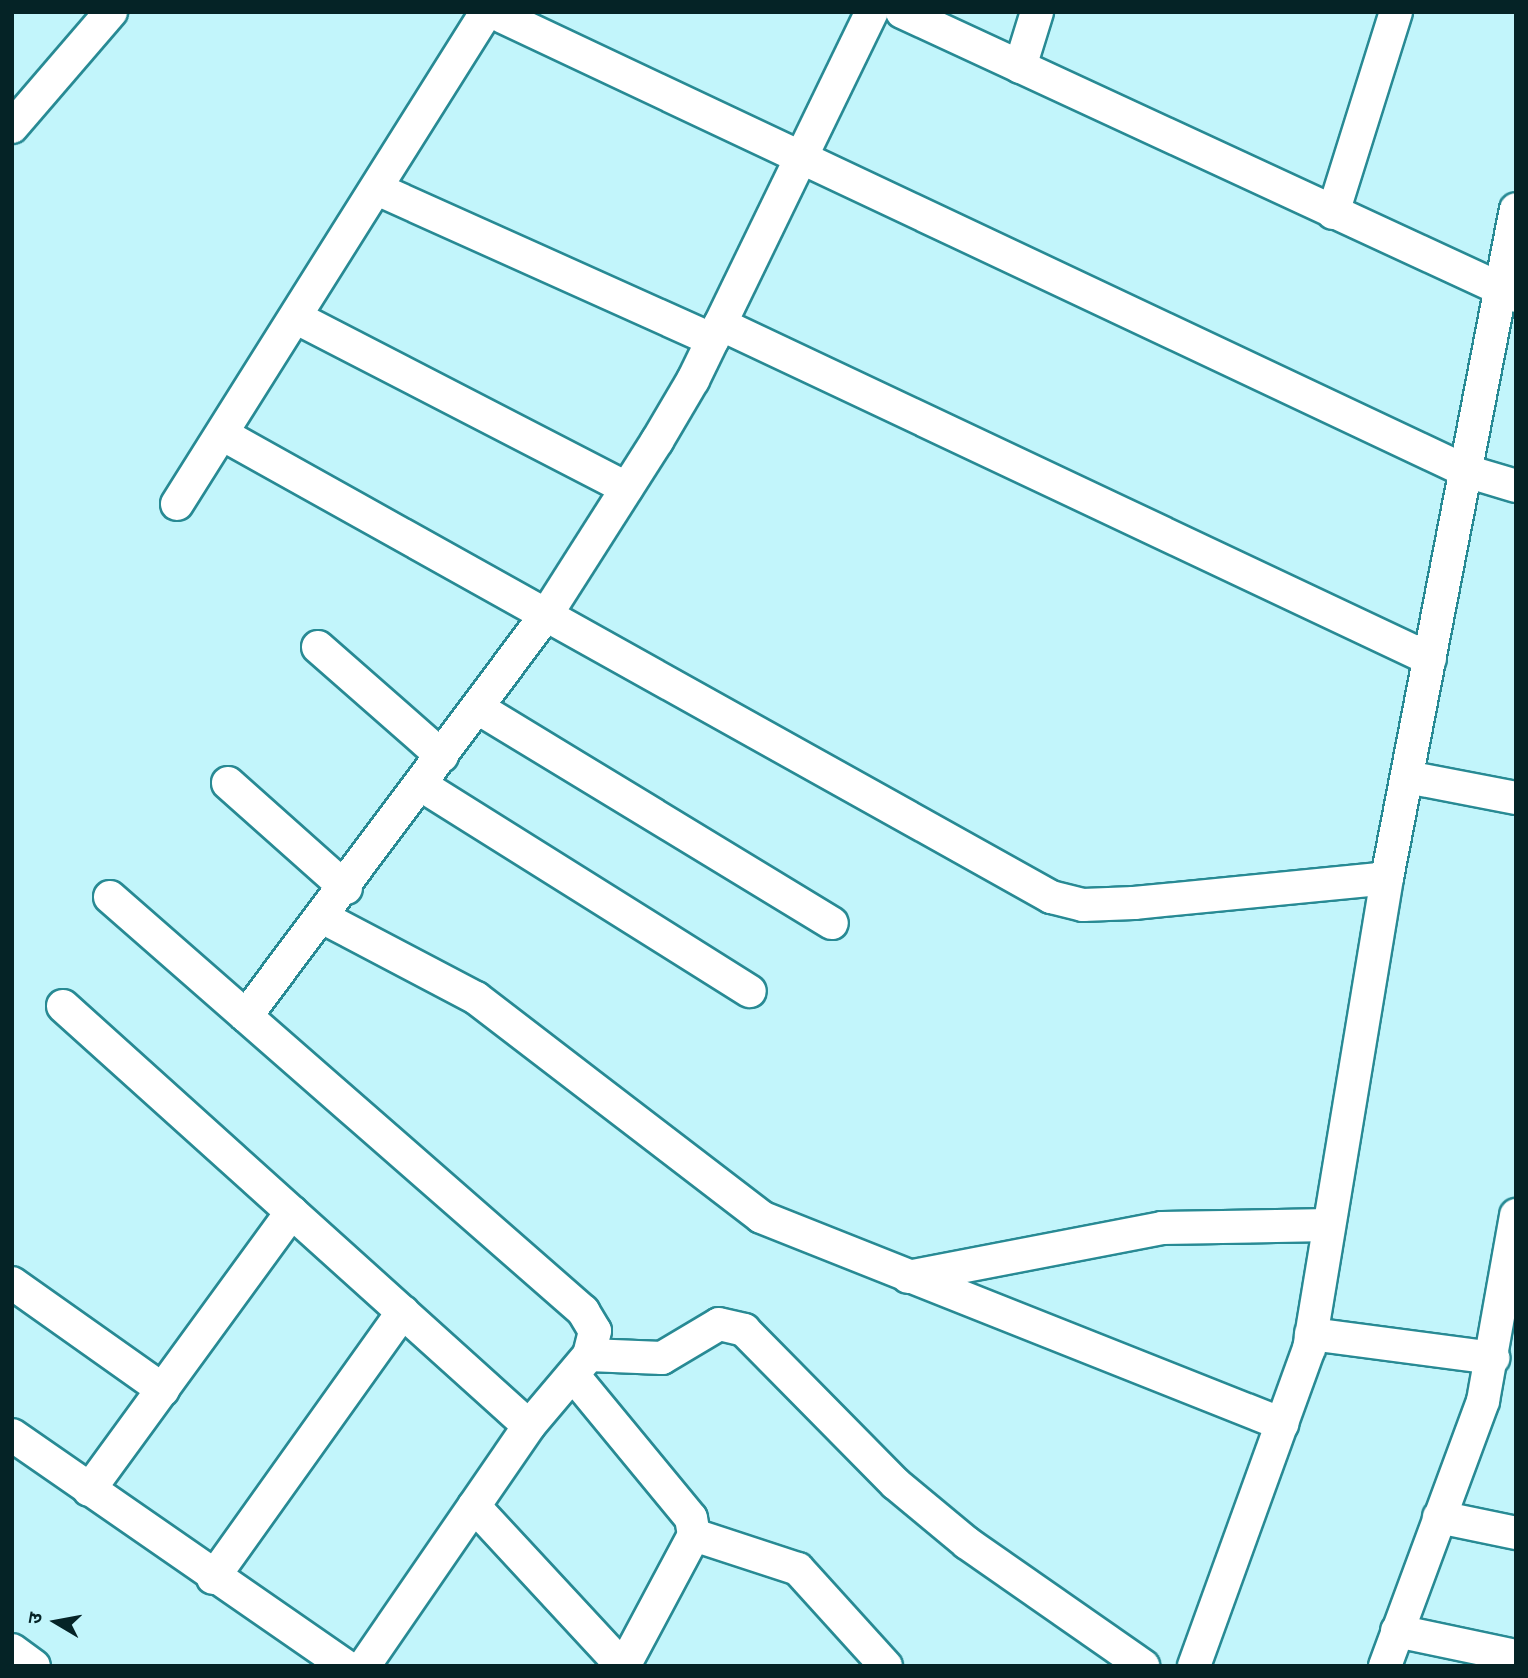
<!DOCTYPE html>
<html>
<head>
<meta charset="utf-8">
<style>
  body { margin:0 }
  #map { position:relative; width:1528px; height:1678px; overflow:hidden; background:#c2f5fb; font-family:"Crimson Pro","Noto Sans Devanagari",serif }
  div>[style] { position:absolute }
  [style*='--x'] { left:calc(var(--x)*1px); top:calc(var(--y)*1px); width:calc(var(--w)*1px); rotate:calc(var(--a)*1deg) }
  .roads { filter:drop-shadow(2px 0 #288a94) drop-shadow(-2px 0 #288a94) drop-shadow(0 2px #288a94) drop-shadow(0 -2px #288a94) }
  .minor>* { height:32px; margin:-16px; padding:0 16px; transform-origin:16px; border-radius:16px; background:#fff }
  span { translate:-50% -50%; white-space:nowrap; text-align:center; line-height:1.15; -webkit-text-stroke:5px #c2f5fb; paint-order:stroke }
  .frame { position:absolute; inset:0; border:14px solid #052326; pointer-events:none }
  .north { position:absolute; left:21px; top:1587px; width:70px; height:70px; -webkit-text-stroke:5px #c2f5fb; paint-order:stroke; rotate:280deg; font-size:19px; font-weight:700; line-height:28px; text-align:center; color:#052326 }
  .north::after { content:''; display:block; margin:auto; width:24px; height:32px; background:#052326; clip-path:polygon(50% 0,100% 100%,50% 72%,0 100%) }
</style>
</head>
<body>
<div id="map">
  <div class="roads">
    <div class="minor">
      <div style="--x:902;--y:12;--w:676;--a:24.82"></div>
      <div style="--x:503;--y:17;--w:1065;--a:25.24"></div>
      <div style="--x:1466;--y:471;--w:52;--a:16.7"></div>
      <div style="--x:1020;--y:67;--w:58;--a:-72.8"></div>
      <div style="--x:12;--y:127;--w:152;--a:-49.3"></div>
      <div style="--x:377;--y:189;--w:368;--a:24.2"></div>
      <div style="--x:1333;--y:213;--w:211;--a:-72.6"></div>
      <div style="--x:297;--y:318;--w:371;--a:27.3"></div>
      <div style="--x:720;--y:324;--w:785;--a:25.26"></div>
      <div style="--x:222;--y:434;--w:950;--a:29.18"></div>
      <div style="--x:1051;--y:897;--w:33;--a:14"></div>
      <div style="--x:1083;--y:905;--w:51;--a:-2.2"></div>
      <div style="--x:1134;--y:903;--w:254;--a:-5.6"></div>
      <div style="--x:177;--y:504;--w:577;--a:-57.83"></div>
      <div style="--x:318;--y:647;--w:165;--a:41.3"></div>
      <div style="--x:478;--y:708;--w:414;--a:31.3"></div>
      <div style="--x:1407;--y:777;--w:111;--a:10.9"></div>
      <div style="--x:228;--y:783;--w:158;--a:41.7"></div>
      <div style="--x:421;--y:785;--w:388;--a:32.1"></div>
      <div style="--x:110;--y:897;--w:629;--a:41.19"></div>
      <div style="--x:583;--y:1311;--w:23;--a:59"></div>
      <div style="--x:595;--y:1331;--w:25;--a:104"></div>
      <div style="--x:589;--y:1355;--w:93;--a:130.2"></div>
      <div style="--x:529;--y:1426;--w:291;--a:124.5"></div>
      <div style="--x:324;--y:918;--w:172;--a:27.8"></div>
      <div style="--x:476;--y:998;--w:359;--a:37.5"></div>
      <div style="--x:761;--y:1217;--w:561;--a:21.67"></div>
      <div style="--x:63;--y:1006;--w:627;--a:42.03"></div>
      <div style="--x:246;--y:1016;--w:504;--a:-53.22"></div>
      <div style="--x:548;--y:612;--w:203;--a:-57.5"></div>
      <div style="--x:657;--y:441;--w:71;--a:-59.5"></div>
      <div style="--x:693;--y:380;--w:409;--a:-64.1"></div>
      <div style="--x:908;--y:1277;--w:259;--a:-10.9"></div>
      <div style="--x:1162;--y:1228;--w:167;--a:-1"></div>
      <div style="--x:12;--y:1283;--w:185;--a:35.3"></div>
      <div style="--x:1311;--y:1334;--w:184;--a:7.5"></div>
      <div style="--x:589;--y:1355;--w:73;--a:2.4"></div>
      <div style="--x:662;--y:1358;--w:66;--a:-30.8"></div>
      <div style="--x:719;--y:1324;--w:26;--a:13"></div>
      <div style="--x:744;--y:1330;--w:216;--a:45.4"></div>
      <div style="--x:896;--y:1484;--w:92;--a:39.7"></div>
      <div style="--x:967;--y:1543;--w:215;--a:34.9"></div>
      <div style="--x:573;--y:1375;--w:185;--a:50.5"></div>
      <div style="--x:691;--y:1518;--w:17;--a:80"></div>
      <div style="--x:694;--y:1535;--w:149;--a:118.1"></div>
      <div style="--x:12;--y:1435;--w:405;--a:34.7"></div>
      <div style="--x:89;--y:1490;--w:344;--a:-53.9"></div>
      <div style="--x:474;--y:1506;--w:218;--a:47.2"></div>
      <div style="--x:1439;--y:1517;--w:79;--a:11.7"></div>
      <div style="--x:694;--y:1535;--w:109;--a:18.1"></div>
      <div style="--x:798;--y:1569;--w:131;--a:47.8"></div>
      <div style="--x:213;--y:1578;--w:327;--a:-54.5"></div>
      <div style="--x:1397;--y:1631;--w:122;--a:11.9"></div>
      <div style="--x:12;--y:1650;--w:27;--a:36"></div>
      <div style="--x:1194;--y:1666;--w:337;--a:-70.1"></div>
      <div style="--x:1309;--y:1349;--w:477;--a:-80.6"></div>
      <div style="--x:1387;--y:878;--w:681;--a:-79.09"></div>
      <div style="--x:1385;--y:1666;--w:283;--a:-69.7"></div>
      <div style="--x:1483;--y:1401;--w:189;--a:-79.9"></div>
    </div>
  </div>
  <div class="frame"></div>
  <div class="north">उ</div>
</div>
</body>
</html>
